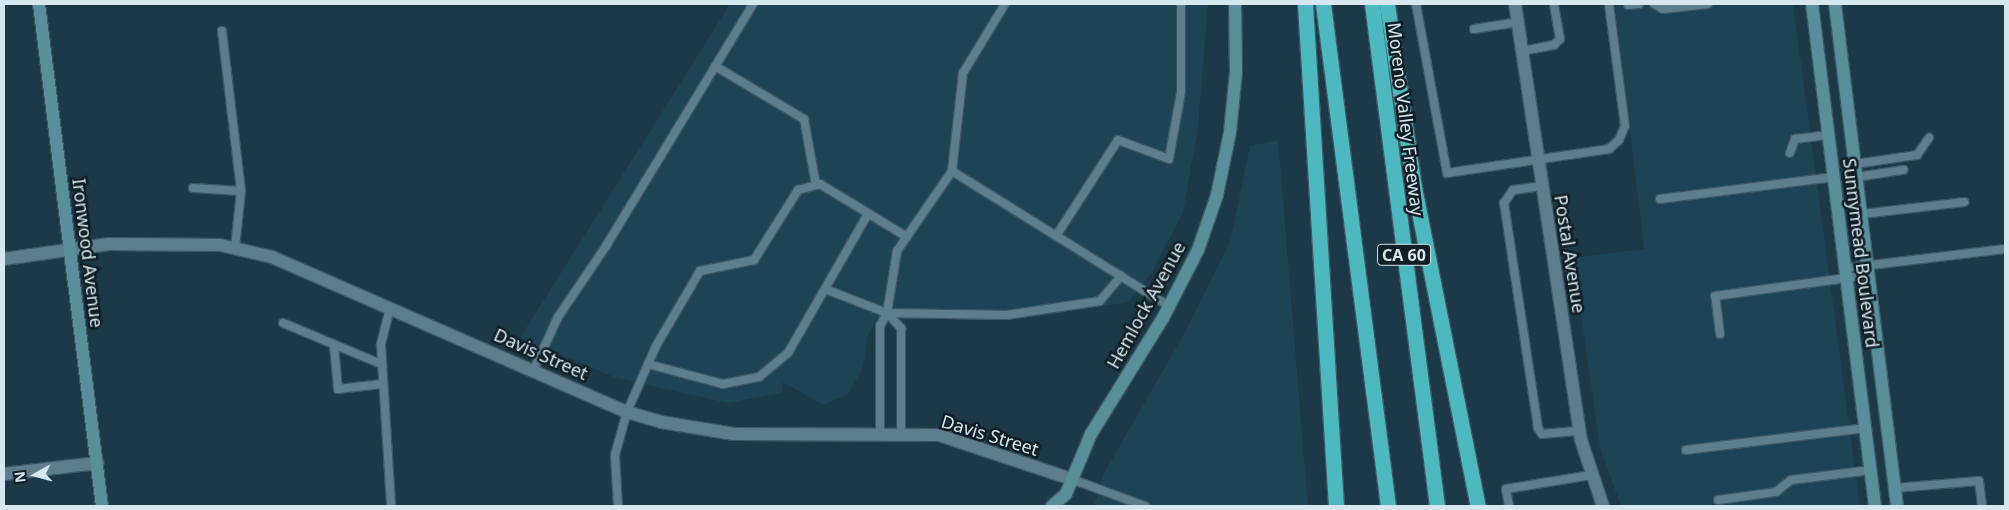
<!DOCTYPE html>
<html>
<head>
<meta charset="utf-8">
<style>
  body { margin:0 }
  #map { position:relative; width:2009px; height:510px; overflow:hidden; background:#1b3947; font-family:"Noto Sans",sans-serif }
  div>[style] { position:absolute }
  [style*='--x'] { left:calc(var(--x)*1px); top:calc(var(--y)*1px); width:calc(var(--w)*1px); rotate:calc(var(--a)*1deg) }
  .built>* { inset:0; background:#1d4456 }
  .roads { filter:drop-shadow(1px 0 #3d5864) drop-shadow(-1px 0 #3d5864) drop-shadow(0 1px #3d5864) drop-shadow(0 -1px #3d5864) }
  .lane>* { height:8px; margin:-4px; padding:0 4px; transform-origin:4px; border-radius:4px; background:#5e7e8e }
  .street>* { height:12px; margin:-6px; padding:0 6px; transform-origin:6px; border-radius:6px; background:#5e7e8e }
  .secondary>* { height:12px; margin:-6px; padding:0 6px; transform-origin:6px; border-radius:6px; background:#598f9d }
  .highway>* { height:15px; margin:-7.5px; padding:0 7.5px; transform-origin:7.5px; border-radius:7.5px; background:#4eb8c0 }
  span { translate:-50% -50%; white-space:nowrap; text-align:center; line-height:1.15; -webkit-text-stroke:5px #111e25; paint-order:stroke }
  .shield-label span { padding:1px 4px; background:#111e25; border:1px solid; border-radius:4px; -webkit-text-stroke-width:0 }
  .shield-label { font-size:16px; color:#d6e7f0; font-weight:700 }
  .street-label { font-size:18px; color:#d6e7f0 }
  .frame { position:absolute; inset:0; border:5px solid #d6e7f0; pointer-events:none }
  .north { position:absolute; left:10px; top:450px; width:50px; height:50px; -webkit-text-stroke:4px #111e25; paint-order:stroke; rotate:263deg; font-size:14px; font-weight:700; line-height:20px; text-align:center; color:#d6e7f0 }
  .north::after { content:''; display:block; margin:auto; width:18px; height:22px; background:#d6e7f0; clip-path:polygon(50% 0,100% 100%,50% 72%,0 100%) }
</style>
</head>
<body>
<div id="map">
  <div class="built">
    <div style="clip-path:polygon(730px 4px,1208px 4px,1198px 128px,1183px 212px,1152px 272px,1128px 302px,1041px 316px,876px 318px,867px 338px,863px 368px,848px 394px,823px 405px,783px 382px,781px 393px,728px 403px,660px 388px,614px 377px,520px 338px)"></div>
    <div style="clip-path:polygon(1615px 4px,1793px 4px,1860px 506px,1621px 506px,1600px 447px,1573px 258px,1644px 249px)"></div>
    <div style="clip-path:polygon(1278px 140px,1308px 506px,1094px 506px,1104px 473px,1184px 334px,1231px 239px,1250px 146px)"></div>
  </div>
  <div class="roads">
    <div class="lane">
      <div style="--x:1005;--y:4;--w:81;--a:121.3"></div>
      <div style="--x:963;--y:73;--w:99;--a:96.4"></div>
      <div style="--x:952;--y:171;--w:256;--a:31.9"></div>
      <div style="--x:1416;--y:4;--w:172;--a:79.6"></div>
      <div style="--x:1447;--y:173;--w:164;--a:-8.4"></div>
      <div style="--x:1609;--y:149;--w:13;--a:-42"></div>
      <div style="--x:1619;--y:140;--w:15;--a:-67"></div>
      <div style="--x:1625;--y:126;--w:123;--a:-97.5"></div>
      <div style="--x:1654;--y:4;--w:10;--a:29"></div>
      <div style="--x:1663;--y:9;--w:45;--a:-6.3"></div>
      <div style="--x:1628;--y:5;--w:11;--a:-5"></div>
      <div style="--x:1474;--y:29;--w:45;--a:-9"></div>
      <div style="--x:222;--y:31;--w:161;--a:83.2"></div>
      <div style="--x:241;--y:191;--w:57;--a:96"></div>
      <div style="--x:1522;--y:51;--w:33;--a:-11"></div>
      <div style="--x:1554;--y:45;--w:8;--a:-45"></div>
      <div style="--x:1560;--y:39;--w:36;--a:-100"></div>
      <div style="--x:715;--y:66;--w:104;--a:30.8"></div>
      <div style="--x:804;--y:119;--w:67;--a:79.7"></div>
      <div style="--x:1790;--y:153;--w:15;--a:-70"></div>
      <div style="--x:1795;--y:139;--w:34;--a:-7"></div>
      <div style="--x:1855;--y:164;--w:63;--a:-8.3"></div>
      <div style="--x:1917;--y:155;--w:21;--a:-55"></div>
      <div style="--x:1857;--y:177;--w:47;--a:-8.7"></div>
      <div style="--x:1542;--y:186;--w:29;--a:172"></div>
      <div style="--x:1513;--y:190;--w:16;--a:125"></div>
      <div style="--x:1504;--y:203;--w:228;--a:81.4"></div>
      <div style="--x:1538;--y:428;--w:7;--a:56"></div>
      <div style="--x:1542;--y:434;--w:37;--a:-5"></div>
      <div style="--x:193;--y:188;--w:48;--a:3.6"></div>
      <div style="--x:1660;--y:199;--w:175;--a:-7.2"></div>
      <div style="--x:1862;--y:214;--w:103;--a:-6.7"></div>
      <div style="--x:1056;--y:236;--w:114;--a:-57.1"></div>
      <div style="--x:1118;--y:140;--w:54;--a:20.4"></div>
      <div style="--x:1169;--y:159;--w:68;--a:-79.8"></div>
      <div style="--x:1181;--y:92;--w:88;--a:-90"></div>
      <div style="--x:1846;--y:268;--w:160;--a:-6.8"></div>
      <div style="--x:825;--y:289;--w:66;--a:21.2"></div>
      <div style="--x:887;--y:313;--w:120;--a:1"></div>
      <div style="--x:1007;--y:315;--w:94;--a:-8.6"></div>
      <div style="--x:1100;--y:301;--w:33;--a:-50"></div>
      <div style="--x:390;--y:308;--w:38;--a:104"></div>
      <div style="--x:381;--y:345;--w:161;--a:86.4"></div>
      <div style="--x:887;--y:313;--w:21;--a:47"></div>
      <div style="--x:901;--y:328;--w:105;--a:90"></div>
      <div style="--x:283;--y:323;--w:106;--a:22.7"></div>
      <div style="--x:1720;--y:334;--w:38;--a:-97"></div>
      <div style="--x:1715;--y:296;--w:155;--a:-7.8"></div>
      <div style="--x:334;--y:345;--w:44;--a:84.8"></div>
      <div style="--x:338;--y:389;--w:44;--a:-6.5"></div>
      <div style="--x:648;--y:364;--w:78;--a:14.9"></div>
      <div style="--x:723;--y:384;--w:37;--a:-11"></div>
      <div style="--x:759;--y:377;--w:38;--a:-40"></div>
      <div style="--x:788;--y:353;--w:160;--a:-60.1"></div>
      <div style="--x:534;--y:369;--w:57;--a:-65.2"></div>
      <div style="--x:558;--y:317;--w:86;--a:-55.9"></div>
      <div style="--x:606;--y:246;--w:283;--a:-58.7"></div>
      <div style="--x:880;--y:431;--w:105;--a:-90"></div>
      <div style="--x:880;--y:326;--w:15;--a:-62"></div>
      <div style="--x:887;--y:313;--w:63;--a:-80.8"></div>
      <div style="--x:897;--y:251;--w:97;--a:-55.5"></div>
      <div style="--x:1686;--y:450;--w:181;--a:-7"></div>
      <div style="--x:1071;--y:479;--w:79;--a:20"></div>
      <div style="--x:1895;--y:488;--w:84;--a:-4.8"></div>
      <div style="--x:1979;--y:481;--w:25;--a:83"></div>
      <div style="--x:1718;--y:500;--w:59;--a:-7.9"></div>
      <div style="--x:1776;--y:492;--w:19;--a:-39"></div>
      <div style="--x:1791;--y:480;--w:81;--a:-7.1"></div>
      <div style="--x:618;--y:506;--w:51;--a:-93.4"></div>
      <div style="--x:615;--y:455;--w:45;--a:-74.4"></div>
      <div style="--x:627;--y:412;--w:72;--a:-66.3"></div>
      <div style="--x:656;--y:346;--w:87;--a:-59.6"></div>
      <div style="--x:700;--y:271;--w:55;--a:-11.5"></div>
      <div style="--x:754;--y:260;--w:83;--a:-57.8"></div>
      <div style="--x:798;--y:190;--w:23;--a:-15"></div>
      <div style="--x:820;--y:184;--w:102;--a:31.3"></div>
      <div style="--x:1509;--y:506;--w:17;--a:-100"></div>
      <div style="--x:1506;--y:489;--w:86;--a:-9.4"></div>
    </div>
    <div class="street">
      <div style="--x:1515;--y:4;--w:441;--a:81.4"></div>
      <div style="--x:1581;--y:440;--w:70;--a:71.6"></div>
      <div style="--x:4;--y:259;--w:106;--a:-8.1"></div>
      <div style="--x:109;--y:244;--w:111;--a:0.5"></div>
      <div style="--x:220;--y:245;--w:53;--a:13"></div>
      <div style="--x:272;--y:257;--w:387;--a:23.6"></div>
      <div style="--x:627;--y:412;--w:35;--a:16"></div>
      <div style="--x:661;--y:422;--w:74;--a:9.3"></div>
      <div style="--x:734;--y:434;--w:205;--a:0.3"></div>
      <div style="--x:939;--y:435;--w:139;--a:18.4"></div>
      <div style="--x:4;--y:474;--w:94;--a:-6.7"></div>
    </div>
    <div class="secondary">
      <div style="--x:39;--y:4;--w:506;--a:82.85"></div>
      <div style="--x:1812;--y:4;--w:506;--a:82.85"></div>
      <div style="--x:1835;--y:4;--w:506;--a:82.96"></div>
      <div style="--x:1052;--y:506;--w:18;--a:-41"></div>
      <div style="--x:1066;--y:494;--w:65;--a:-67.4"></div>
      <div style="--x:1091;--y:434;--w:137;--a:-58.2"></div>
      <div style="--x:1163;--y:318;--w:76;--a:-62.8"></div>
      <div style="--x:1198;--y:250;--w:58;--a:-70.9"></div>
      <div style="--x:1217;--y:195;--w:64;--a:-78.3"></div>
      <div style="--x:1230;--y:132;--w:60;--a:-84.3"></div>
      <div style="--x:1236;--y:72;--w:68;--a:-90.8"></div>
    </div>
    <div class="highway">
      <div style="--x:1305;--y:4;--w:503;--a:86.47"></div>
      <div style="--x:1323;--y:4;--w:506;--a:82.62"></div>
      <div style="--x:1372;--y:4;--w:506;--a:82.62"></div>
      <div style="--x:1387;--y:4;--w:185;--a:81.6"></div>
      <div style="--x:1414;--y:187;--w:325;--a:78.7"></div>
    </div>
  </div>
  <div class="shield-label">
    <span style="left:1404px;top:255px">CA 60</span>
  </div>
  <div class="street-label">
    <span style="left:1406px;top:119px;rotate:83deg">Moreno Valley Freeway</span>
    <span style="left:88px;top:253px;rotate:83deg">Ironwood Avenue</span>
    <span style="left:1861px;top:253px;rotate:83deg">Sunnymead Boulevard</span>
    <span style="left:1570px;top:254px;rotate:81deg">Postal Avenue</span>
    <span style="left:1146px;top:305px;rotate:-61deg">Hemlock Avenue</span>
    <span style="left:541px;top:354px;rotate:24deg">Davis Street</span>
    <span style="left:990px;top:435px;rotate:17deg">Davis Street</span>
  </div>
  <div class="frame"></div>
  <div class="north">N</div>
</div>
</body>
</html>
